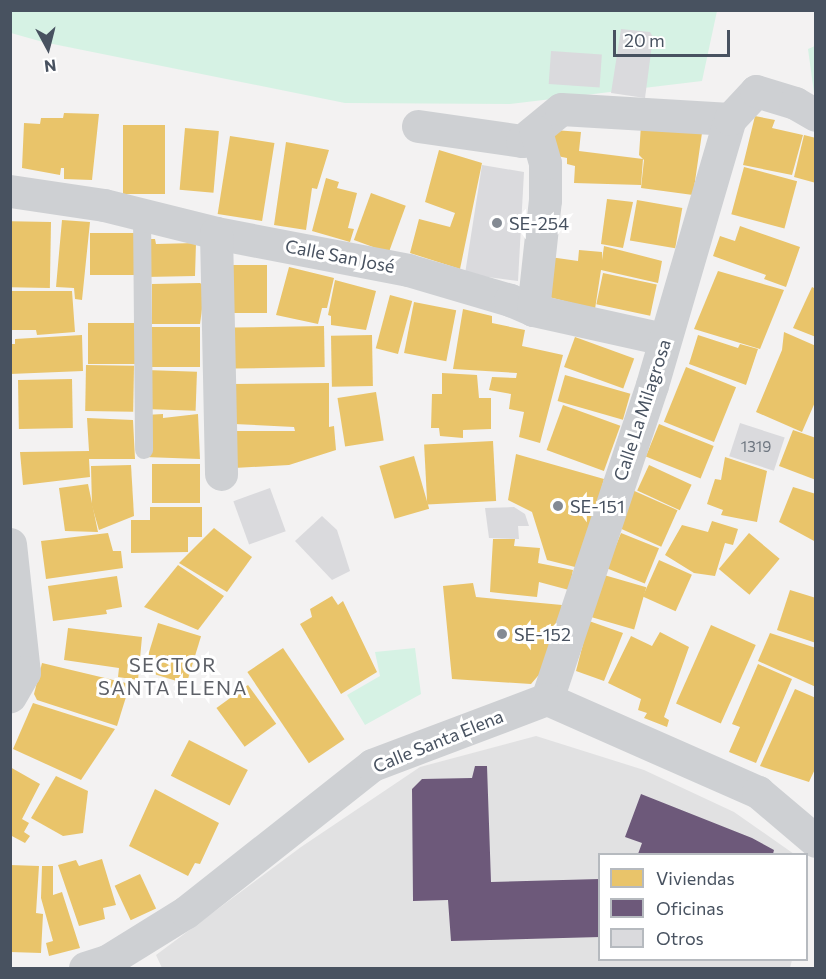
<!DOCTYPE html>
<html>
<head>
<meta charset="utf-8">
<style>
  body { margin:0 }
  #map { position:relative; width:826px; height:979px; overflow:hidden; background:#f3f2f2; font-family:Commissioner,sans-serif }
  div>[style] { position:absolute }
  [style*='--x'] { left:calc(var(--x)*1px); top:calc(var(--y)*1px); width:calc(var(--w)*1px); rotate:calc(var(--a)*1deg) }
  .education>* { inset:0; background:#e1e1e2 }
  .green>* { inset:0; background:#d6f2e4 }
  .homes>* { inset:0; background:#e9c46a; transform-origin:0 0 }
  .offices>* { inset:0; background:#6d597a }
  .building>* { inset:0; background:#dadadd; transform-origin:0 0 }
  .lane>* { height:18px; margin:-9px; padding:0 9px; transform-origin:9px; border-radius:9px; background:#ced0d3 }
  .street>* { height:33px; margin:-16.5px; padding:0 16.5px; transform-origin:16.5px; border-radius:16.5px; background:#ced0d3 }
  .dots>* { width:16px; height:16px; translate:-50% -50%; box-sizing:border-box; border:3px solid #fff; border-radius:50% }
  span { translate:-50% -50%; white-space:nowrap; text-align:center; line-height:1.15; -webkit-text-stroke:6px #fff; paint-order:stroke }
  .number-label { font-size:15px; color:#6e7680 }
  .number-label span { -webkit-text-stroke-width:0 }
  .poi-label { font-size:18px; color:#485260 }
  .left { translate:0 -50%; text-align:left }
  .street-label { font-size:18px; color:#485260 }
  .neighbourhood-label { font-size:20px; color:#5d6067; letter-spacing:1.5px }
  .frame { position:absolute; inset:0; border:12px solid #485260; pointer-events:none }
  .legend { position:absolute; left:598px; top:853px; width:210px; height:108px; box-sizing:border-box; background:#fff; border:2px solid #b6babf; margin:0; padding:8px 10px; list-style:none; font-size:18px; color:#485260 }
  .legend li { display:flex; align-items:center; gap:12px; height:30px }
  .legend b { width:30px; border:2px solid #b6babf }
  .north { position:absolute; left:18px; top:18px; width:60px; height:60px; -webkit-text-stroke:4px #fff; paint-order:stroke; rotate:173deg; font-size:16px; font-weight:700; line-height:24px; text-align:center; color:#485260 }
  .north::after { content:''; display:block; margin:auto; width:21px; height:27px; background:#485260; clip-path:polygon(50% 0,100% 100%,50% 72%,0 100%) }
  .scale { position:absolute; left:613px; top:30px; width:117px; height:27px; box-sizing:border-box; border:3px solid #485260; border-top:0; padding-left:8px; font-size:18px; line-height:21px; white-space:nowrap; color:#485260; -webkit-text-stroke:4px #fff; paint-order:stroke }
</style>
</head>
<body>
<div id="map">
  <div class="education">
    <div style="clip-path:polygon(536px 736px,644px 770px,734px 812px,794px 854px,600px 854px,600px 960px,792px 960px,790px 968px,162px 968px,156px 955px,301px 847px,420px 767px)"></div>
  </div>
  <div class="green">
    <div style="clip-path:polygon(10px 11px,717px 11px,702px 81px,510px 104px,345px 103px,43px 42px,11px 33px)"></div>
    <div style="clip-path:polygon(815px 46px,815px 100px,808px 49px)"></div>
    <div style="clip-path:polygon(415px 648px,421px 694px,365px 725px,347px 695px,380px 676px,375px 652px)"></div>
  </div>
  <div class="homes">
    <div style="clip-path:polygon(64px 113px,99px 114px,92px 180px,64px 179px,64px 168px,61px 168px,60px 175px,22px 168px,24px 123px,40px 124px,41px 118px,63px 118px)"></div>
    <div style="clip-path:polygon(755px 116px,775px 120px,772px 128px,803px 135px,792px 175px,743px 165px)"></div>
    <div style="left:165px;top:125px;width:69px;height:42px;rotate:90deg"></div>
    <div style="clip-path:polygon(641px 125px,653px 125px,654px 131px,655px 126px,702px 133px,693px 195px,641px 188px,644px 160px,639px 155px)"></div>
    <div style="left:185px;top:128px;width:34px;height:62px;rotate:5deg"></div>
    <div style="clip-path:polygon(554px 130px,581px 132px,579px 151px,643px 159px,641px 185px,574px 183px,575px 166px,567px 164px,567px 158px,552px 155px)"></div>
    <div style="clip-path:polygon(804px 135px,816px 138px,816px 183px,794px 177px)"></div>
    <div style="left:230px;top:136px;width:45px;height:79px;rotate:9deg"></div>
    <div style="clip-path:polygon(286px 142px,329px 150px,317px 189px,312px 188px,306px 230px,274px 225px)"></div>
    <div style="clip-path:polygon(439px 150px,482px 163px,460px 269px,410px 253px,419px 219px,450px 227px,455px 213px,425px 202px)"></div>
    <div style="left:744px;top:167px;width:55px;height:49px;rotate:15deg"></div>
    <div style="clip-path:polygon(326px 178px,339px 182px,337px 188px,357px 193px,348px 228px,354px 229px,350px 242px,312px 231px)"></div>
    <div style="left:371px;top:193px;width:37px;height:50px;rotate:20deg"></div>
    <div style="clip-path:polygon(607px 199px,633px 202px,623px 248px,601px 244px)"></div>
    <div style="left:637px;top:200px;width:46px;height:41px;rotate:10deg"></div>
    <div style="clip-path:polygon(62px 220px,90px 222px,82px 300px,75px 299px,74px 288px,56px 287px)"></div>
    <div style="left:51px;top:222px;width:66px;height:39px;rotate:91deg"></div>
    <div style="clip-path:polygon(740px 226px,800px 247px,786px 287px,764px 279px,766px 275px,713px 256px,720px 236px,735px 241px)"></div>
    <div style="left:90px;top:233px;width:45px;height:42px"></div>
    <div style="clip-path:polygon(146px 239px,155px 239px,156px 244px,196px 243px,195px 276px,145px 277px)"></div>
    <div style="clip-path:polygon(604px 246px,662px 261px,658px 283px,601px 270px,595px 309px,545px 296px,550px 257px,578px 261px,579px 250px,602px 252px,602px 260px)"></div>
    <div style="left:229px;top:265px;width:38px;height:48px"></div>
    <div style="clip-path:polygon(289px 267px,334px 278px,327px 308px,322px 308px,318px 324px,276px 315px)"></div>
    <div style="clip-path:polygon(718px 271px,784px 290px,760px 349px,694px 329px)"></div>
    <div style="left:603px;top:273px;width:55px;height:32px;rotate:12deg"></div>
    <div style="clip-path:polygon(335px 280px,376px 291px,366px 330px,331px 325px,331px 316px,328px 315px)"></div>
    <div style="clip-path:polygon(200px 283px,205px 287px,200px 324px,152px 324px,152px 284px)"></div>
    <div style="clip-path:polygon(812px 287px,816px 289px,816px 337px,793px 328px)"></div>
    <div style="clip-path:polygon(10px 291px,72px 291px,75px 332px,37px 335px,36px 330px,10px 330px)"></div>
    <div style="left:390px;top:295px;width:23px;height:55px;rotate:15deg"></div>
    <div style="left:414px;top:302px;width:43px;height:52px;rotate:11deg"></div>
    <div style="clip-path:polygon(463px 309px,492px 316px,492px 323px,525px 330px,522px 346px,563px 355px,540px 443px,519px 437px,524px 412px,509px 409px,511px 394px,489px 390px,492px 377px,516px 378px,517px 373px,453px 369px)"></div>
    <div style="left:136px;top:323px;width:41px;height:48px;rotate:90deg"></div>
    <div style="left:324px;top:326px;width:41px;height:91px;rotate:89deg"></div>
    <div style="left:152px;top:327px;width:48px;height:40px"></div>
    <div style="clip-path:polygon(784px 332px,816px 346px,816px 400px,802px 432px,756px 412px,782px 350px)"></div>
    <div style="clip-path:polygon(82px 335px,83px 371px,10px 374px,10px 344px,15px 344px,15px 339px)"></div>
    <div style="left:372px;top:335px;width:51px;height:41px;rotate:89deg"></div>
    <div style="clip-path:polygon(698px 335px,738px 348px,740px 344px,758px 349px,746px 385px,689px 364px)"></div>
    <div style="left:575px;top:337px;width:63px;height:32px;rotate:20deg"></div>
    <div style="left:86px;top:365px;width:48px;height:46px;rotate:1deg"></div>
    <div style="left:686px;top:367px;width:54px;height:59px;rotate:22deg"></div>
    <div style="left:146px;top:370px;width:51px;height:39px;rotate:2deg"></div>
    <div style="clip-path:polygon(442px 373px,477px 375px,479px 398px,491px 398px,491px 429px,463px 430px,463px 438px,440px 436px,439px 428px,431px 428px,432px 394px,442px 394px)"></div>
    <div style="left:565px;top:375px;width:68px;height:27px;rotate:16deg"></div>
    <div style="left:72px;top:379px;width:49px;height:54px;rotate:89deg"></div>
    <div style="clip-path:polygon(329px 383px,329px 427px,334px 426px,336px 450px,289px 465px,234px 468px,234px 431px,295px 431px,294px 427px,234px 424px,233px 384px)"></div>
    <div style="left:376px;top:392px;width:49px;height:39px;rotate:81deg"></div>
    <div style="left:563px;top:405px;width:61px;height:48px;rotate:20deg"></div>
    <div style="clip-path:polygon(163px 414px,163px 418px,198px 414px,200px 459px,145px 457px,145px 415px)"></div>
    <div style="clip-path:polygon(87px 418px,133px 420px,135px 459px,89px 459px,90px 477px,23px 485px,20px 452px,89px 451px)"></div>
    <div style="left:659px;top:424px;width:59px;height:35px;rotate:22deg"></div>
    <div style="clip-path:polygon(793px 430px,816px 438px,816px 480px,779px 466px)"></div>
    <div style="left:493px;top:441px;width:60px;height:69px;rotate:87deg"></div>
    <div style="clip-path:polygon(516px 454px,604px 479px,579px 568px,547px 560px,532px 512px,508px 500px)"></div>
    <div style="left:414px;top:456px;width:55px;height:36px;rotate:74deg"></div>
    <div style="clip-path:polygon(725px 457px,767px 471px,757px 522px,721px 515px,723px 510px,707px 504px,715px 479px,721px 480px)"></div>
    <div style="left:152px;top:464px;width:48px;height:39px"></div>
    <div style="clip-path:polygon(131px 465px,134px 516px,99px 530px,92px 506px,91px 466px)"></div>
    <div style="left:649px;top:465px;width:47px;height:28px;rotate:25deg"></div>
    <div style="clip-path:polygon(88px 484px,98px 532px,65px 531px,59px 488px)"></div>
    <div style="clip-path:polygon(793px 487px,816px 494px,816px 542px,779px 522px)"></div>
    <div style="left:630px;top:489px;width:52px;height:40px;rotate:24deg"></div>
    <div style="clip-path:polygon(150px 507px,202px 507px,202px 537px,188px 537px,188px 552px,131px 553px,131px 520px,150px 520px)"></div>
    <div style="clip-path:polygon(712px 521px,738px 529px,733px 545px,725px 543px,715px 576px,694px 573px,665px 555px,682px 525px,708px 532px)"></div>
    <div style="clip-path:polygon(214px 528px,252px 557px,227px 592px,179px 563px)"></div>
    <div style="clip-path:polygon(108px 533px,113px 551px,121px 551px,123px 568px,46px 579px,41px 541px)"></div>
    <div style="left:621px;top:533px;width:41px;height:38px;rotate:22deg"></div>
    <div style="left:749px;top:533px;width:40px;height:47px;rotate:40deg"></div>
    <div style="clip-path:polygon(493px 539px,515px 539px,514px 546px,540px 548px,538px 563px,573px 570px,569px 590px,539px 582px,537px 597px,490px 592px)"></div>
    <div style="left:659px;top:560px;width:36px;height:40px;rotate:24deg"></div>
    <div style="clip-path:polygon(178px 565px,224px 596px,198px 630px,144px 607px)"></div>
    <div style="left:604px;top:575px;width:44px;height:44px;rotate:16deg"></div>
    <div style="clip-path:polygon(117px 576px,122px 607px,106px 610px,107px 614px,53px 621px,48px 586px)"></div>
    <div style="clip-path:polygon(473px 583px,476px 597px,562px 605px,549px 663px,531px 684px,452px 679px,443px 586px)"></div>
    <div style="clip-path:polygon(790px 590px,816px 598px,816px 643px,777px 630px)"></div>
    <div style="clip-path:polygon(332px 596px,338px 605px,343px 601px,377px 672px,341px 694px,300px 624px,312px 617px,310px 609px)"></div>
    <div style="clip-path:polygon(589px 621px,623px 633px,604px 681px,576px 671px)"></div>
    <div style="left:158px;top:623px;width:45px;height:50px;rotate:17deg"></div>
    <div style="left:711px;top:625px;width:49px;height:86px;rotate:24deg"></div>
    <div style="clip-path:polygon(68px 628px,142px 637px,138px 680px,118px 677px,119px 668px,64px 660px)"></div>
    <div style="clip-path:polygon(660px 632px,689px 647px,664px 717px,669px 720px,667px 727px,644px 718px,647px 713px,638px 710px,641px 699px,608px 683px,631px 636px,652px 646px)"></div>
    <div style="clip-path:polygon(770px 633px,816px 648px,816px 687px,758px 661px)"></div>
    <div style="left:283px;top:648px;width:110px;height:43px;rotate:56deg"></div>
    <div style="clip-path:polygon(42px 663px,130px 684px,117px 726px,37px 700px,34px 694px)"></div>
    <div style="clip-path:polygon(758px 664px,792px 679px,756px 763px,729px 752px,740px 727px,732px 724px)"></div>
    <div style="left:248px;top:685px;width:48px;height:39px;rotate:54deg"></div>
    <div style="clip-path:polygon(795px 689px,816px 698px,816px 767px,809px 782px,760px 766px)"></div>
    <div style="clip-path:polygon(33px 703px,115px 729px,81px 780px,13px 749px)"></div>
    <div style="left:189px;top:740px;width:66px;height:40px;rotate:27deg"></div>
    <div style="clip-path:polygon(10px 767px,40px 784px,22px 819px,29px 823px,24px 832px,30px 836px,25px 843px,10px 835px)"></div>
    <div style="clip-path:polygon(56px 776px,88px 791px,83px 833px,63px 836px,31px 818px)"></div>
    <div style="clip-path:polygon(155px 789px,219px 823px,200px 864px,195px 863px,188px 876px,129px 846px)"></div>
    <div style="clip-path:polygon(102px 859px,116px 905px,103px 908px,105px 919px,79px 926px,58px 865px,76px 860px,79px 866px)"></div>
    <div style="clip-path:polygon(10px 865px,39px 866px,36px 913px,43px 914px,41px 953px,10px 952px)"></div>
    <div style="clip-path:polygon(42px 866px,53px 866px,53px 895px,62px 892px,80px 948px,49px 956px,46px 943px,53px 941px,41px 898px)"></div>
    <div style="left:140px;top:874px;width:38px;height:28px;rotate:65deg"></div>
  </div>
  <div class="offices">
    <div style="clip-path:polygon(475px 766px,487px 766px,491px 882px,600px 879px,600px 937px,451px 941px,448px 900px,413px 901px,412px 789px,422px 779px,472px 778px)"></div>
    <div style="clip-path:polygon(641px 794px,752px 838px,774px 850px,773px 854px,638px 854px,642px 843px,625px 837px)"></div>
  </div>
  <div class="building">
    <div style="clip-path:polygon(621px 29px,650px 32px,653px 37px,645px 98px,611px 93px)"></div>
    <div style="left:551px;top:51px;width:51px;height:33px;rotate:4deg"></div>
    <div style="clip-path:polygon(482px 165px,524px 172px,518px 281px,465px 274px)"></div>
    <div style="left:740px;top:423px;width:47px;height:35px;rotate:18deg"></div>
    <div style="left:270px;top:488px;width:46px;height:39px;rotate:70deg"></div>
    <div style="clip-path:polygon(514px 507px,525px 514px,529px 526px,518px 526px,519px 539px,489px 538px,485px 508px)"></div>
    <div style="clip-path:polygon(322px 516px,337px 530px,350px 571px,332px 580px,295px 541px)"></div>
  </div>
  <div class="lane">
    <div style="--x:142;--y:212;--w:238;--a:89.5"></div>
  </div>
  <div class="street">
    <div style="--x:418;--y:126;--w:105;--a:8.2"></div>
    <div style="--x:522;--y:141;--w:50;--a:-39.4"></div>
    <div style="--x:561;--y:109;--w:169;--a:3.4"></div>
    <div style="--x:10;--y:191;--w:95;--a:8.5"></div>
    <div style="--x:104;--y:205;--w:115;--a:14"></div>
    <div style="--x:216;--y:233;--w:196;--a:10.9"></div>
    <div style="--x:408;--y:270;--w:106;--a:16.4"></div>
    <div style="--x:510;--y:300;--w:25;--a:23"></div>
    <div style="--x:533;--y:310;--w:134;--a:12.5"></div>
    <div style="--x:216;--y:233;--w:241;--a:88.8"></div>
    <div style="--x:533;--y:310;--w:111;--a:-83.8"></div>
    <div style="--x:545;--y:200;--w:37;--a:-90"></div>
    <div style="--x:545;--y:163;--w:33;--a:-106"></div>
    <div style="--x:10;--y:544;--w:129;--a:83.8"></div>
    <div style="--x:24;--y:672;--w:28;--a:120"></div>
    <div style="--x:547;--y:699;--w:331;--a:-71.5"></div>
    <div style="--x:652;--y:385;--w:277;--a:-73.7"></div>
    <div style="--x:730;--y:119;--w:38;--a:-47"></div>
    <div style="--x:756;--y:91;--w:41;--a:17.1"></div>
    <div style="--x:795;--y:103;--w:24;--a:30"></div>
    <div style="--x:85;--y:968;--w:23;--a:-18"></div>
    <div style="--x:107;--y:961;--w:93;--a:-31.8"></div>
    <div style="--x:186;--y:912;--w:237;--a:-38.3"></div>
    <div style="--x:372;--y:765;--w:187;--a:-20.7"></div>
    <div style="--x:547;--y:699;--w:231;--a:23.8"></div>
    <div style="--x:758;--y:792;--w:76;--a:40.2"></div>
  </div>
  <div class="dots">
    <div style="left:497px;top:223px;background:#848a93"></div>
    <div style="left:558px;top:506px;background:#848a93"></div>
    <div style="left:502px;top:634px;background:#848a93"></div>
  </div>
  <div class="number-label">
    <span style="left:756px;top:447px">1319</span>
  </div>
  <div class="poi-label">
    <span class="left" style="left:509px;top:223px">SE-254</span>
    <span class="left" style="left:570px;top:506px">SE-151</span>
    <span class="left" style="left:514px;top:634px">SE-152</span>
  </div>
  <div class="street-label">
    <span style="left:340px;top:256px;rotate:11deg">Calle San José</span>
    <span style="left:642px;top:410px;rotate:-72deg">Calle La Milagrosa</span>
    <span style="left:438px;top:741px;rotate:-22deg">Calle Santa Elena</span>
  </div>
  <div class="neighbourhood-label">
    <span style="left:173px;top:676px">SECTOR<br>SANTA ELENA</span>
  </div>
  <div class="frame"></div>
  <ul class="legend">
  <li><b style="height:16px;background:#e9c46a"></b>Viviendas</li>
  <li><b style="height:16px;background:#6d597a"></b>Oficinas</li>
  <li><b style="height:16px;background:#dadadd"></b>Otros</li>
  </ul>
  <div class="north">N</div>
  <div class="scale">20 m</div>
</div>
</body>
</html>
